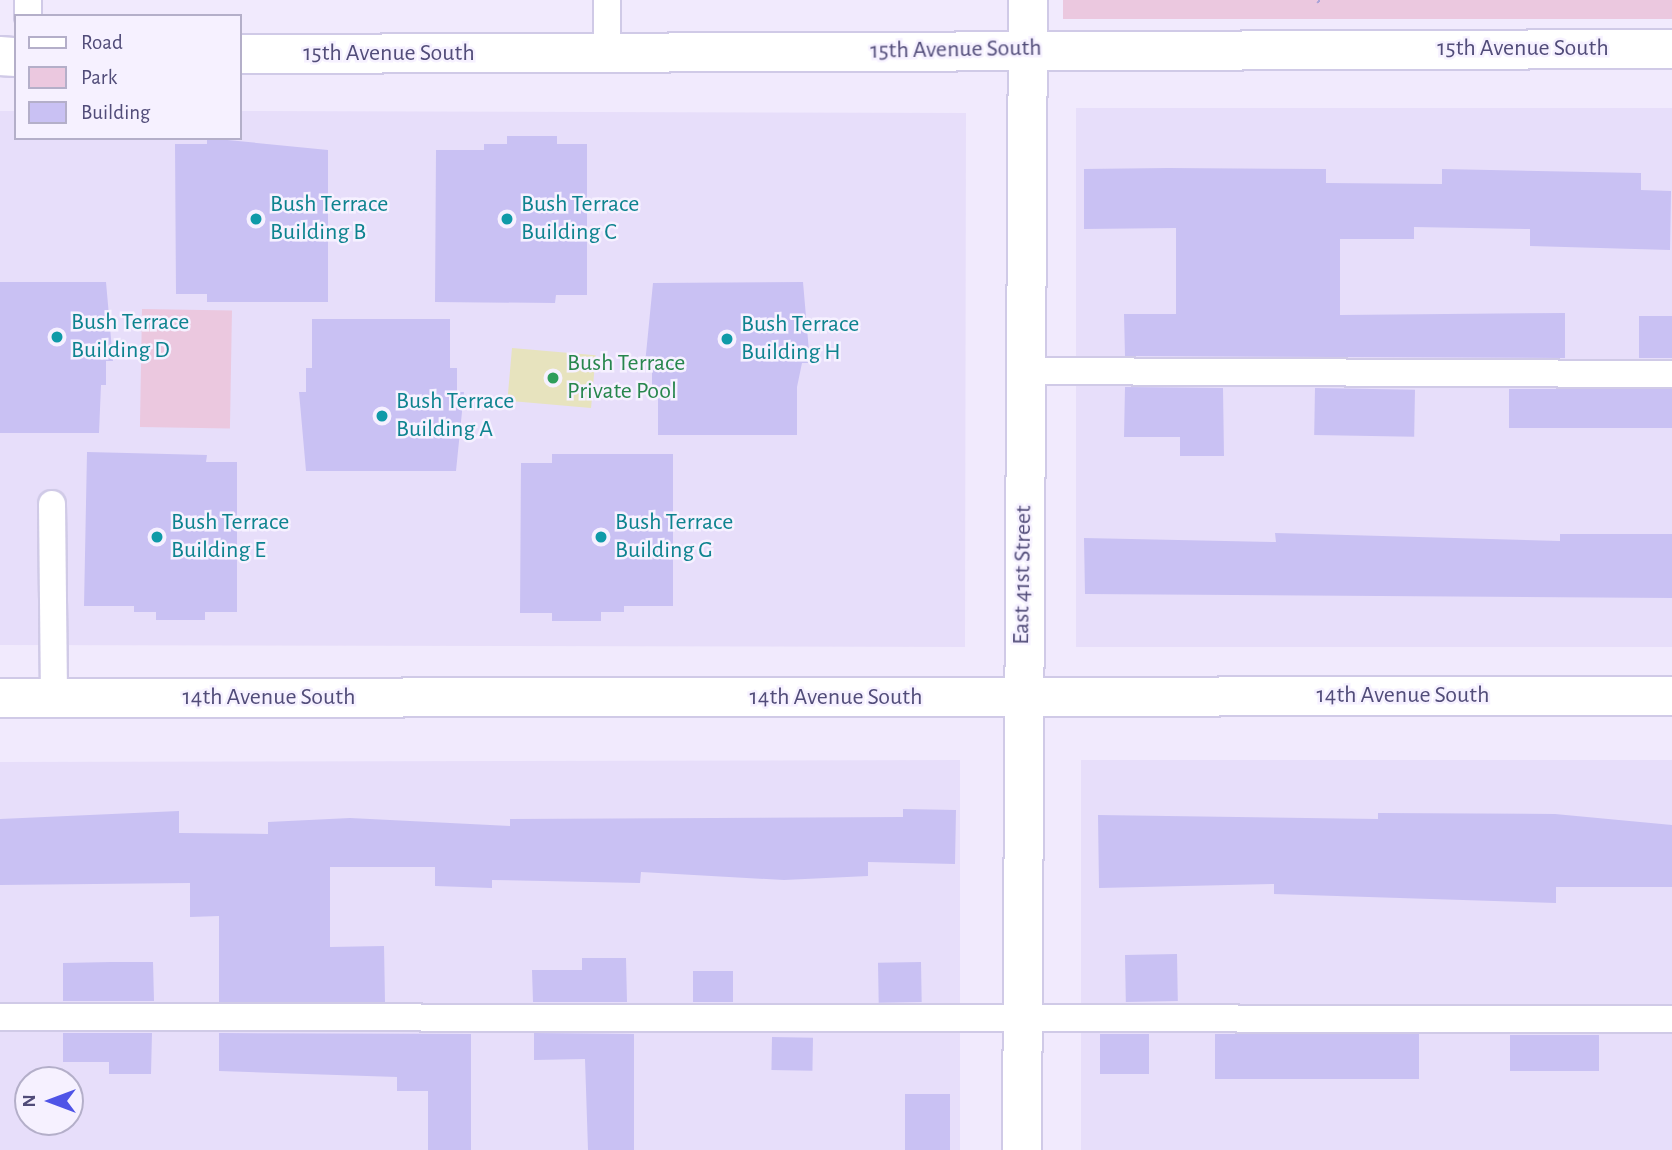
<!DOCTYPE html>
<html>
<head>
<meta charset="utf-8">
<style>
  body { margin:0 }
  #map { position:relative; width:1672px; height:1150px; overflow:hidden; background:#f1eafd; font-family:"Alegreya Sans",sans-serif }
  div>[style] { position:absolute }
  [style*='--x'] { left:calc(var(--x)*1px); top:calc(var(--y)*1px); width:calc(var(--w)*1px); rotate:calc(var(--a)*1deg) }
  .residential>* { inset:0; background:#e7defa; transform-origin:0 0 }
  .green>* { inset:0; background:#ebc8df; transform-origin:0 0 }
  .water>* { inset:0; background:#e7e3be; transform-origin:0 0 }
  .building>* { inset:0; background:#c9c1f3; transform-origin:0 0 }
  .path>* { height:4.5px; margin-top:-2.25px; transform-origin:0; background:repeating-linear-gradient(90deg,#aba4d8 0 2px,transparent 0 7px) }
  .roads { filter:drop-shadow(2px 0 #d0cae7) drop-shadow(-2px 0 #d0cae7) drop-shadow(0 2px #d0cae7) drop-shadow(0 -2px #d0cae7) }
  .lane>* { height:26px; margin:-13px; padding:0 13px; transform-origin:13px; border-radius:13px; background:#fff }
  .street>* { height:38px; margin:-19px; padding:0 19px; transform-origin:19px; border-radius:19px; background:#fff }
  .dots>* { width:19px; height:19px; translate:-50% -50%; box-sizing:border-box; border:4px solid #f6f1ff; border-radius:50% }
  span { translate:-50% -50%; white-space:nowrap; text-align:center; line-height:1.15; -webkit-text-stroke:5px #f6f1ff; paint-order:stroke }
  .street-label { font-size:24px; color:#514c79 }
  .culture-label { font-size:24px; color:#0d838f }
  .left { translate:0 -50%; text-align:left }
  .leisure-label { font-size:24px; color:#27864d }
  .legend { position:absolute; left:14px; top:14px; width:228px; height:126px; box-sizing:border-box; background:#f6f1ff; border:2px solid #b4afc9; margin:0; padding:9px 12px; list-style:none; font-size:21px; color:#514c79 }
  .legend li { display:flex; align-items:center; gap:14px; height:35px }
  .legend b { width:35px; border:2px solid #b4afc9 }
  .north { position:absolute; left:14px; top:1066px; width:70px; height:70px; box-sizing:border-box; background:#f6f1ff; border:2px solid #b4afc9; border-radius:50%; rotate:270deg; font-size:19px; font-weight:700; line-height:28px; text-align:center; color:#514c79 }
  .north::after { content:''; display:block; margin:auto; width:24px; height:32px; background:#4f54e7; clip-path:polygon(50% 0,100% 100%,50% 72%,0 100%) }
</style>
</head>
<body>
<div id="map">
  <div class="residential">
    <div style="left:1076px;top:108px;width:596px;height:539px"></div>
    <div style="clip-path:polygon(0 111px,16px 111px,16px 138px,240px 138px,240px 111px,966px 113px,965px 647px,0 645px)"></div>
    <div style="clip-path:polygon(evenodd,960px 760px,960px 1150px,0 1150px,0 762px,960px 760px,28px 1080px,70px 1080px,70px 1122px,28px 1122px,28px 1080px)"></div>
    <div style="left:1081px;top:760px;width:591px;height:390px"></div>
  </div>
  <div class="green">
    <div style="left:1063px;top:0;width:609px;height:19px"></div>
    <div style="left:142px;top:309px;width:90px;height:118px;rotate:1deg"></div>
  </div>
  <div class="water">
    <div style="left:512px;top:348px;width:84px;height:53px;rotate:5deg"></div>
  </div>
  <div class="building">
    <div style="clip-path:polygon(507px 136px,557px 136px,557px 144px,587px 144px,587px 295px,556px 295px,555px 303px,435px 302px,436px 150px,484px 150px,484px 144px,507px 144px)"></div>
    <div style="clip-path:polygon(207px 138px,328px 150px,328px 302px,207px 302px,207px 294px,176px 294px,175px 144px,207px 144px)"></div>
    <div style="clip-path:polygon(1168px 168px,1326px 169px,1326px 183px,1442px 184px,1442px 169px,1641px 173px,1641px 190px,1671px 191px,1670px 250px,1530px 246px,1530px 229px,1414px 227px,1414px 239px,1340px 239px,1340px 315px,1565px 313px,1565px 358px,1125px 356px,1124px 314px,1176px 314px,1176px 228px,1084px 229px,1084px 169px)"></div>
    <div style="clip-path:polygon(0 282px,106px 282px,113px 361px,106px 361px,106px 385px,101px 385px,99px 433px,0 433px)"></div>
    <div style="clip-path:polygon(803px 282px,810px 363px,802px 363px,797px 387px,797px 435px,658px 435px,658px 387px,652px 387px,652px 364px,645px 364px,653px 283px)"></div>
    <div style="left:1639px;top:316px;width:33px;height:42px"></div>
    <div style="clip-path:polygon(312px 319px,450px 319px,450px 368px,457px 368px,457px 392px,464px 392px,456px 471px,306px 471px,299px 392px,306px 392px,306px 368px,312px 368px)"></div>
    <div style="clip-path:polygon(1125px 387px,1223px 388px,1224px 456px,1180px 456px,1180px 437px,1124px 437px)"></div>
    <div style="left:1315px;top:388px;width:100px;height:47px;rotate:1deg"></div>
    <div style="left:1509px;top:389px;width:163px;height:39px"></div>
    <div style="clip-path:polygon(87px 452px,207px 455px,206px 462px,237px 462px,237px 612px,205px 612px,205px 620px,156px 620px,156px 612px,134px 612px,134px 606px,84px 606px)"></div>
    <div style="clip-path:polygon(552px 454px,673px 454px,673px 606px,624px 606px,624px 612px,601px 612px,601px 621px,552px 621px,552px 613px,520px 613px,521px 463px,552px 463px)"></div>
    <div style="clip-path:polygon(1275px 533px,1560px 541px,1560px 534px,1672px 534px,1672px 598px,1085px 594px,1084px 538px,1276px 542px)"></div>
    <div style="clip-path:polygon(903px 809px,956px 810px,955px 864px,868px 862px,868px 876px,784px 880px,641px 872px,640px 883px,492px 880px,492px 888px,435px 886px,435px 867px,330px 867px,330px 947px,384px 946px,385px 1002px,219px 1002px,219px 916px,190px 917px,190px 883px,0 885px,0 819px,179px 811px,179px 833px,268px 834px,268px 822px,350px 818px,510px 826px,510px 819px,903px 817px)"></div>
    <div style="clip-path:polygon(1378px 813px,1555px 814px,1672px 825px,1672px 887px,1556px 887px,1556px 903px,1274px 894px,1274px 884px,1099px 888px,1098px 815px,1378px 819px)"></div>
    <div style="left:1177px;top:954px;width:47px;height:52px;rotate:89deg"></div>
    <div style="clip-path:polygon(582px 958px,626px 958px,627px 1002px,533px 1002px,532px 970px,582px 970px)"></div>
    <div style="clip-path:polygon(111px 962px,153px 962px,154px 1001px,63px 1001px,63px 963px)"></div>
    <div style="left:921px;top:962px;width:40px;height:43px;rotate:89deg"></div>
    <div style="left:693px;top:971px;width:40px;height:31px"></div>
    <div style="clip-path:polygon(63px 1033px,152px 1033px,151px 1074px,109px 1074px,109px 1062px,63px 1062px)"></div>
    <div style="clip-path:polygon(219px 1033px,471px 1034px,471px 1150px,428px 1150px,428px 1091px,397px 1091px,397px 1077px,219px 1071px)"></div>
    <div style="clip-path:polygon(534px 1033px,634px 1034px,634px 1150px,588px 1150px,585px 1059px,534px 1060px)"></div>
    <div style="left:1100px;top:1034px;width:49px;height:40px"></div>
    <div style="left:1215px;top:1034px;width:204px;height:45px"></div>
    <div style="left:1510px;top:1035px;width:89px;height:36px"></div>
    <div style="left:772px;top:1037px;width:41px;height:33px;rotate:1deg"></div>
    <div style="left:905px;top:1094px;width:45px;height:56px"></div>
  </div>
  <div class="path">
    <div style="--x:1318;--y:0;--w:4;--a:34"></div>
  </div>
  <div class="roads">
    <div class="lane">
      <div style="--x:607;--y:0;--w:54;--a:90"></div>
      <div style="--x:28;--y:16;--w:16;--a:-90"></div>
      <div style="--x:1027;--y:371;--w:645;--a:0.27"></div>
      <div style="--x:52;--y:504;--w:194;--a:89.4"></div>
      <div style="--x:0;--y:1017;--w:1672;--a:0.07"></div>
    </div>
    <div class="street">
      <div style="--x:240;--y:54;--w:1432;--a:-0.2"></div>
      <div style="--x:0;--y:56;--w:16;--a:4"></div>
      <div style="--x:0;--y:698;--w:1672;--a:-0.07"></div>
      <div style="--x:1022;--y:1150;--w:1150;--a:-89.7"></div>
    </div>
  </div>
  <div class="dots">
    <div style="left:256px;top:219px;background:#0f9aa8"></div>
    <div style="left:507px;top:219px;background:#0f9aa8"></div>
    <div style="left:57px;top:337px;background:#0f9aa8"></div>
    <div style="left:727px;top:339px;background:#0f9aa8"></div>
    <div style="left:553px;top:378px;background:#2e9e5b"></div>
    <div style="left:382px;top:416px;background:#0f9aa8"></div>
    <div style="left:157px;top:537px;background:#0f9aa8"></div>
    <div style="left:601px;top:537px;background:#0f9aa8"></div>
  </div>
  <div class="street-label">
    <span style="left:1523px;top:49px">15th Avenue South</span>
    <span style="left:956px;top:50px;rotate:-1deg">15th Avenue South</span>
    <span style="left:389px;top:54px">15th Avenue South</span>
    <span style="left:1023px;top:575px;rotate:-89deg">East 41st Street</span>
    <span style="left:1403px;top:696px">14th Avenue South</span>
    <span style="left:269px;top:698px">14th Avenue South</span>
    <span style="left:836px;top:698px">14th Avenue South</span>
  </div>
  <div class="culture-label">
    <span class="left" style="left:270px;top:219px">Bush Terrace<br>Building B</span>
    <span class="left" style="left:521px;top:219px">Bush Terrace<br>Building C</span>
    <span class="left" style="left:71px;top:337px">Bush Terrace<br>Building D</span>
    <span class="left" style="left:741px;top:339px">Bush Terrace<br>Building H</span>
    <span class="left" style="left:396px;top:416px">Bush Terrace<br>Building A</span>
    <span class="left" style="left:171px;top:537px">Bush Terrace<br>Building E</span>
    <span class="left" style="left:615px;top:537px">Bush Terrace<br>Building G</span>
  </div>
  <div class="leisure-label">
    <span class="left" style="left:567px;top:378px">Bush Terrace<br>Private Pool</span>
  </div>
  <ul class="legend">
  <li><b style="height:9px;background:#fff"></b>Road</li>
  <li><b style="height:19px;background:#ebc8df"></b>Park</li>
  <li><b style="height:19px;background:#c9c1f3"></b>Building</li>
  </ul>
  <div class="north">N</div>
</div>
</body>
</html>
